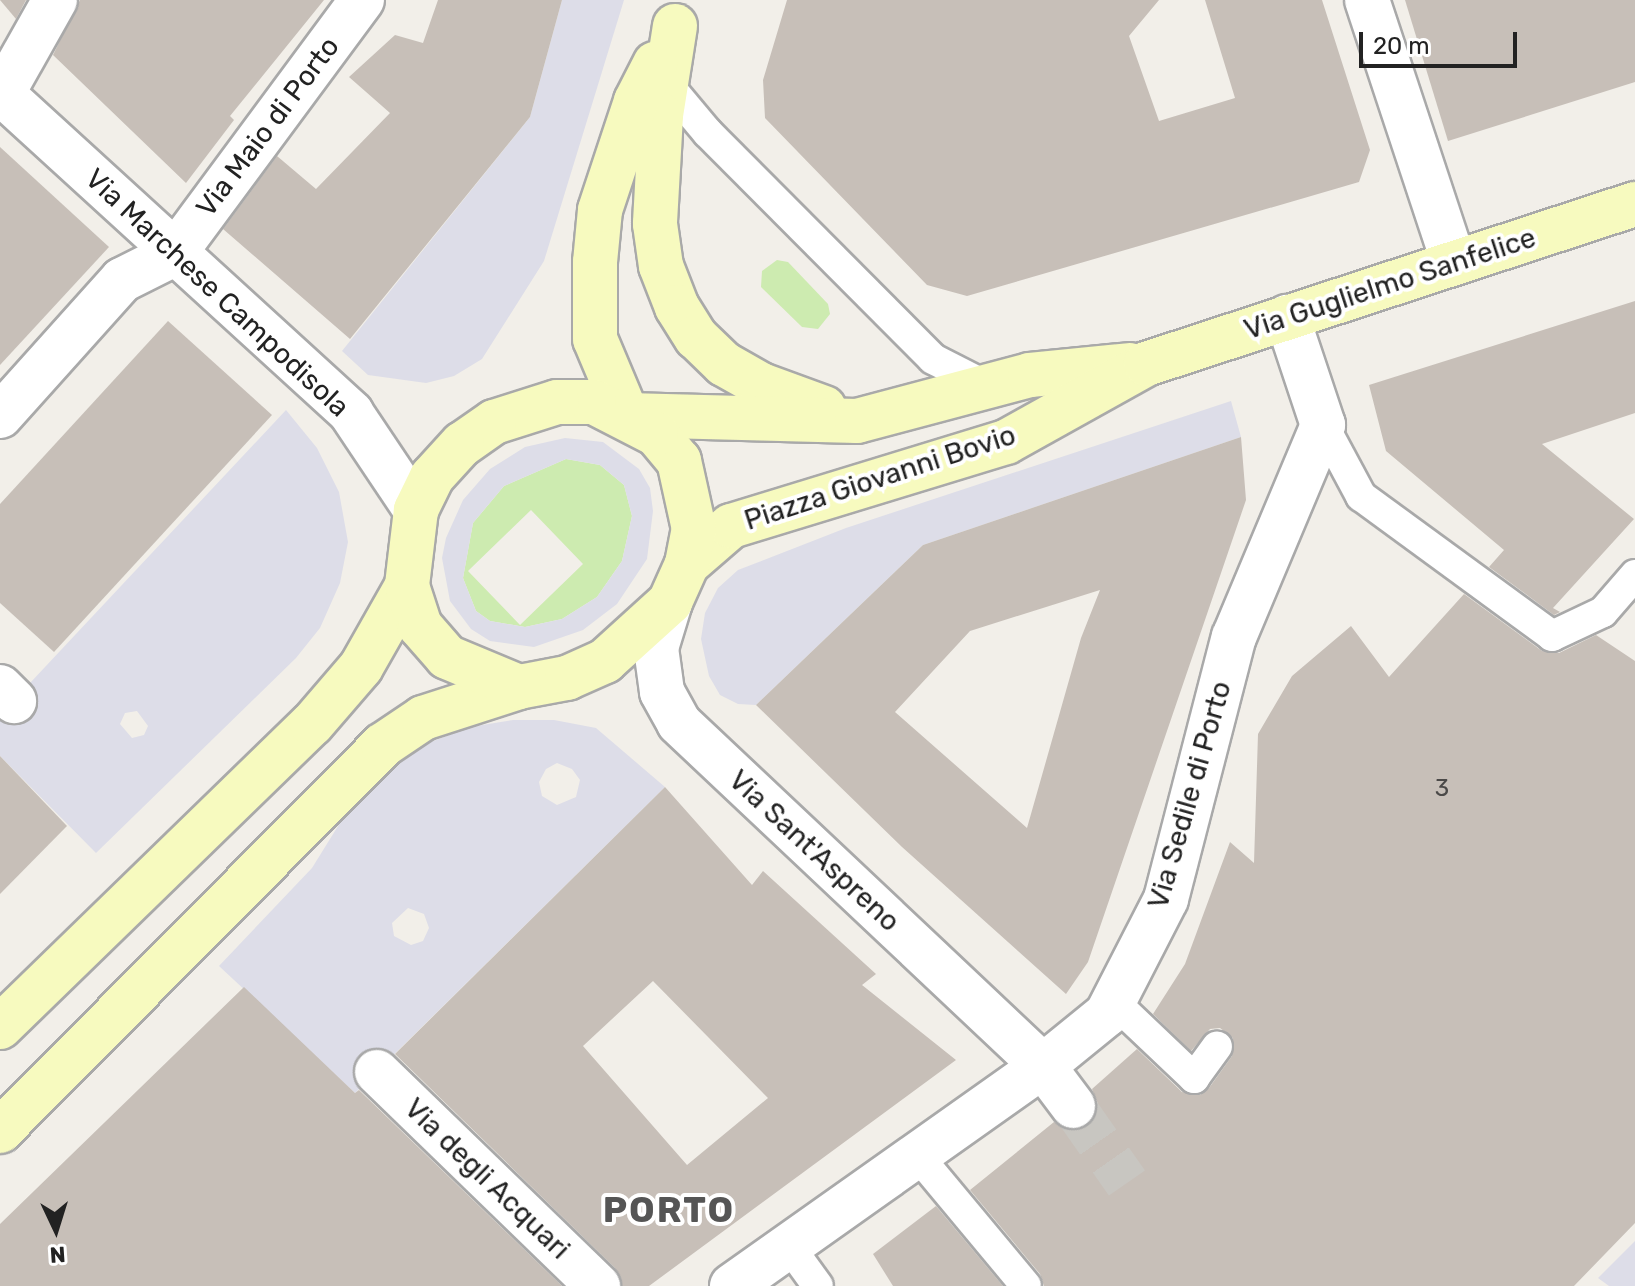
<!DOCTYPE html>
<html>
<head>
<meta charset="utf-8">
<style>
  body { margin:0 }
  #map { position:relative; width:1635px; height:1286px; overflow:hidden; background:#f2efe9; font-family:Rubik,sans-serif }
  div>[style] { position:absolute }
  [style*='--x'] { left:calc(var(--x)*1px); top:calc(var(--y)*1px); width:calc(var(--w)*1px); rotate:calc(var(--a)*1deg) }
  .grass>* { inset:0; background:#cdebb0 }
  .plaza>* { inset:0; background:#dddde8 }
  .building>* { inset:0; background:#c7bfb8 }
  .pedestrian-tunnel>* { height:44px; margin-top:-22px; transform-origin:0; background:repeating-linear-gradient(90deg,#c8c6c1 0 44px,transparent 0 66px) }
  .roads { filter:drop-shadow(2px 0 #a9a9a9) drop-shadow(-2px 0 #a9a9a9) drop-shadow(0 2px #a9a9a9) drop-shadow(0 -2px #a9a9a9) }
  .service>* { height:30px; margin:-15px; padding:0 15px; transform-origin:15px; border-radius:15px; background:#fff }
  .pedestrian>* { height:44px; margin:-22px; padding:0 22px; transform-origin:22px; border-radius:22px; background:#fff }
  .minor>* { height:44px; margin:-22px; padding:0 22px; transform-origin:22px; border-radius:22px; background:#fff }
  .tertiary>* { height:44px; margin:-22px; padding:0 22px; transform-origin:22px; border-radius:22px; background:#fff }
  .secondary>* { height:44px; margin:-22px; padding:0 22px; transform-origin:22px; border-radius:22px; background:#f7fabf }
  span { translate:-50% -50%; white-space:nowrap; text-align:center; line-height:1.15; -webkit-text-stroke:8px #fff; paint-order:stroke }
  .number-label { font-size:24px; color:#4b4948 }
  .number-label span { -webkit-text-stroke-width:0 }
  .street-label { font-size:28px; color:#222 }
  .district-label { font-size:36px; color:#555; font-weight:700; letter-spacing:2px }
  .north { position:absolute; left:16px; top:1190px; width:80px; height:80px; -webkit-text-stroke:6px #fff; paint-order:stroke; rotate:176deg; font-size:22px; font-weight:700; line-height:32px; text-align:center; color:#222 }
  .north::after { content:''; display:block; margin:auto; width:28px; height:36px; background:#222; clip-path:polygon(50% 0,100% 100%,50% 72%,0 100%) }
  .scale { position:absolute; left:1359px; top:32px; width:158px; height:36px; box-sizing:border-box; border:4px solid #222; border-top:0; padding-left:10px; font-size:24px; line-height:28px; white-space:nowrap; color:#222; -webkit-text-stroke:6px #fff; paint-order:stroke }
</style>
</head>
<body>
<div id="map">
  <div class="grass">
    <div style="clip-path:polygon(777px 260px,788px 262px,828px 304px,830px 314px,818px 329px,802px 327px,761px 287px,762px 271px)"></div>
    <div style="clip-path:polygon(evenodd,566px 459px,600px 465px,624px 485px,632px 516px,622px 561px,597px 597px,562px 619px,525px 627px,490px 621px,476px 611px,463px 578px,473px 523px,504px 486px,566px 459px,531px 510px,583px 564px,520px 625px,468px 571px,531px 510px)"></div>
  </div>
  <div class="plaza">
    <div style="clip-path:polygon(562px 0,624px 0,544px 261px,482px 359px,454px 376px,426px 383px,368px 375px,342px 351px,530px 117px)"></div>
    <div style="clip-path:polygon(1231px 401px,1241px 437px,923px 545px,756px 705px,738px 704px,720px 695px,709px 676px,701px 639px,705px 613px,718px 588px,738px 570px,846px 528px)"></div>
    <div style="clip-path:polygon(evenodd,286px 410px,317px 448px,339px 492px,348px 542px,340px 583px,320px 628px,296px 658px,96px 853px,0 756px,0 715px,286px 410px,137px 711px,148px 726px,144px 735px,132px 738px,120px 724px,125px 713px,137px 711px)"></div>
    <div style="clip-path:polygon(evenodd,565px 438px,603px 442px,639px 469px,650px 488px,653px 511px,647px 559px,617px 604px,583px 630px,534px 647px,490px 641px,471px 629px,450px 601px,442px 558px,446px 538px,463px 500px,490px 469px,525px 447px,565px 438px,566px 459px,600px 465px,624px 485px,632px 516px,622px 561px,597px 597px,562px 619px,525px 627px,490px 621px,476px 611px,463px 578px,473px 523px,504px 486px,566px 459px)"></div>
    <div style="clip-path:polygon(evenodd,513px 720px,554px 720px,596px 728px,665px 787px,355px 1093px,219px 966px,312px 868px,361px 789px,428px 743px,470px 727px,513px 720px,557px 763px,572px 769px,580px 780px,576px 797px,557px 805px,542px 796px,539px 782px,546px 769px,557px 763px,513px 720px,408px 908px,424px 914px,429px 928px,423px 941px,411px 945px,394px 936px,392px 923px,408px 908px)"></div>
    <div style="clip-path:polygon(1635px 1241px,1635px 1286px,1609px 1286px,1598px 1278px)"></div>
  </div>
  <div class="building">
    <div style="clip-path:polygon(0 0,26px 0,16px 19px)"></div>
    <div style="clip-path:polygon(80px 0,324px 0,230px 116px,234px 120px,186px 183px,53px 55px)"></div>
    <div style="clip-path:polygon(438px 0,562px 0,530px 117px,350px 339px,223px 229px,277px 156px,316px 189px,390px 113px,349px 77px,395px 35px,423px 43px)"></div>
    <div style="clip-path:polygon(787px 0,1159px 0,1129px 36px,1159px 121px,1235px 98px,1205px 0,1322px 0,1370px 150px,1359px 182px,967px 296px,927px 285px,765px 118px,763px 80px)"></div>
    <div style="clip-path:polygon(1405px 0,1635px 0,1635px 82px,1448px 141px)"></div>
    <div style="clip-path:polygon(0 147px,109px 247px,0 365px)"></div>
    <div style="clip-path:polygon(1635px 301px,1635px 413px,1542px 444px,1634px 519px,1553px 608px,1560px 612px,1554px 615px,1489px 567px,1504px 550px,1386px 451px,1369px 385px)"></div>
    <div style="clip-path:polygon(168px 321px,272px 415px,54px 652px,0 603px,0 504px)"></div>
    <div style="clip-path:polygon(evenodd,1241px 437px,1246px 500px,1088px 962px,1066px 994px,902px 847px,756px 705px,923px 545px,1241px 437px,1100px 590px,1081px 638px,1027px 828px,895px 712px,970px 631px,1100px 590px)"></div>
    <div style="clip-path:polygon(1464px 594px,1542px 651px,1559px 653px,1596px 635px,1635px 661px,1635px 1223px,1574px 1286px,1044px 1286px,1040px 1274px,970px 1190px,1054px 1122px,1075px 1131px,1089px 1125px,1098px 1104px,1092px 1089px,1137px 1049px,1182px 1092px,1200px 1095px,1209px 1088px,1232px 1056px,1233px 1038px,1220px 1028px,1210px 1029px,1191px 1051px,1153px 1014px,1185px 964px,1230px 842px,1254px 863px,1258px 734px,1292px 676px,1351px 626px,1389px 677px)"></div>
    <div style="clip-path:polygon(0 756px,67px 826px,0 894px)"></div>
    <div style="clip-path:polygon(evenodd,665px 787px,752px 885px,763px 871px,876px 974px,862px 985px,956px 1060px,649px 1286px,622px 1286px,615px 1268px,395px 1054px,665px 787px,653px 981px,768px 1098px,687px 1165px,583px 1046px,653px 981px)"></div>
    <div style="clip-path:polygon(244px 987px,355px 1093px,359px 1090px,562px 1286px,0 1286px,0 1224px)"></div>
    <div style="clip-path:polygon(936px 1206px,1003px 1286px,893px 1286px,873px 1254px)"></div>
  </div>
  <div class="pedestrian-tunnel">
    <div style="--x:1073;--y:1106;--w:94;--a:55"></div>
  </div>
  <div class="roads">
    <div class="service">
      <div style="--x:666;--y:83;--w:65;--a:50"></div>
      <div style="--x:708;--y:133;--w:319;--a:45.1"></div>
      <div style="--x:933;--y:359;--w:57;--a:27"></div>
      <div style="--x:1323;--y:425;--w:81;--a:61.8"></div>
      <div style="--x:1361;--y:496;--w:237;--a:36.2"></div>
      <div style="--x:1552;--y:636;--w:56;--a:-25.2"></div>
      <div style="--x:1603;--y:612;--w:49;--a:-49.1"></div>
      <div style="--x:1113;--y:1001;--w:112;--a:43.5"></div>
      <div style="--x:1194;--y:1078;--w:39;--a:-54"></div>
      <div style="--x:917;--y:1155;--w:170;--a:50.2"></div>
      <div style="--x:789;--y:1246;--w:49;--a:54.1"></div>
    </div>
    <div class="pedestrian">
      <div style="--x:0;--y:687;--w:20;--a:45"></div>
      <div style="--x:1043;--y:1066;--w:50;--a:53.1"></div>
    </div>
    <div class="minor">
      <div style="--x:1367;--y:0;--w:277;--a:71.7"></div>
      <div style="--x:2;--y:94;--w:108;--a:-60.6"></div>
      <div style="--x:0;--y:416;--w:183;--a:-48.1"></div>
      <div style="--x:122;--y:280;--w:58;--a:-26.6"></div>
      <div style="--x:174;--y:254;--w:316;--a:-53.5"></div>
      <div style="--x:670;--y:602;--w:48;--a:106.9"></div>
      <div style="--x:656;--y:648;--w:44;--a:82.2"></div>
      <div style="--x:662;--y:692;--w:35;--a:61"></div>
      <div style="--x:679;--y:723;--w:500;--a:43.3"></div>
      <div style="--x:377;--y:1072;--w:308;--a:44.1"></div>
      <div style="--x:732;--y:1286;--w:381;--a:-35.3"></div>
      <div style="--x:1043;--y:1066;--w:82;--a:-39.1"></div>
      <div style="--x:1107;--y:1014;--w:129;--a:-62.8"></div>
      <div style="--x:1166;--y:899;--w:271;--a:-75.5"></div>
      <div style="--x:1234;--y:637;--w:230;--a:-67.2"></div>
      <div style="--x:1323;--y:425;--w:114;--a:-108.4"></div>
    </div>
    <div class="tertiary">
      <div style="--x:0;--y:92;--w:476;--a:42.4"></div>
      <div style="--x:351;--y:413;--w:117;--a:56.2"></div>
    </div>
    <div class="secondary">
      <div style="--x:675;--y:26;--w:90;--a:98.9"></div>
      <div style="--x:661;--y:115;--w:109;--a:93.2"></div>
      <div style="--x:655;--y:224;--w:42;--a:81.9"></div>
      <div style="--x:661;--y:266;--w:44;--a:68.7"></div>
      <div style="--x:677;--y:307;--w:36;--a:58"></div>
      <div style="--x:696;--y:337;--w:39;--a:44"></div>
      <div style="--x:724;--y:364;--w:43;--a:29.6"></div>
      <div style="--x:761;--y:385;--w:67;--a:20.1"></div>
      <div style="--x:627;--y:415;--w:230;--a:1.5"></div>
      <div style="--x:857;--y:421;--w:179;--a:-14.9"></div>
      <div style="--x:1030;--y:375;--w:100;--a:-5.7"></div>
      <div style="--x:627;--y:415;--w:82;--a:-112.8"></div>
      <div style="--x:595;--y:339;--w:77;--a:-90"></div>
      <div style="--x:595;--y:262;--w:52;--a:-84.5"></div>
      <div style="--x:600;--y:210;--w:115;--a:-71.7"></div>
      <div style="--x:636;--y:101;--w:42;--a:-62.8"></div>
      <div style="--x:687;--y:564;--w:58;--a:-40.8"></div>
      <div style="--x:731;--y:526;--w:288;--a:-17"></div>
      <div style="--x:1006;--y:442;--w:160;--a:-29.1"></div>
      <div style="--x:1146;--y:364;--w:515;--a:-18.12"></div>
      <div style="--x:0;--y:1027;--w:435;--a:-44.2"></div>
      <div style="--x:312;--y:724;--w:75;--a:-49.3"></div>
      <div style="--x:361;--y:667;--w:93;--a:-60.4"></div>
      <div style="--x:0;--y:1131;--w:544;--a:-45.22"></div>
      <div style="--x:383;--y:745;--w:48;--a:-34"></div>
      <div style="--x:423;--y:718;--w:101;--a:-17.9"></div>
      <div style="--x:519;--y:687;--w:49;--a:-10.6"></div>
      <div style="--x:567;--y:678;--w:42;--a:-24.1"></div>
      <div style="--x:605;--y:661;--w:88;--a:-42.2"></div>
      <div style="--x:670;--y:602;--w:42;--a:-65.9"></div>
      <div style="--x:687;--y:564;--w:36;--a:-79"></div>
      <div style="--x:694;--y:529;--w:70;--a:-102.4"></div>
      <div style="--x:679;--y:461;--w:35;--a:-130"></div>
      <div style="--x:656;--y:434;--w:70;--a:-152.7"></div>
      <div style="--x:594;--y:402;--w:37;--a:180"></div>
      <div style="--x:557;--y:402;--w:66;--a:162.4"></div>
      <div style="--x:494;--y:422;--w:39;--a:145"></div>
      <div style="--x:462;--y:444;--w:45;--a:132.3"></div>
      <div style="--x:432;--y:477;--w:37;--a:116"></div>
      <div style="--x:416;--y:510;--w:77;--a:96.8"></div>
      <div style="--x:407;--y:586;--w:42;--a:72"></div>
      <div style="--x:420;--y:626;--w:41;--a:48.9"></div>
      <div style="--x:447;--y:657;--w:78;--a:22.6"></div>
    </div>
  </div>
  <div class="number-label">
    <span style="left:1442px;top:789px">3</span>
  </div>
  <div class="street-label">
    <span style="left:268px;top:127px;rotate:-53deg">Via Maio di Porto</span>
    <span style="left:1390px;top:284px;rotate:-18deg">Via Guglielmo Sanfelice</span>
    <span style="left:217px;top:293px;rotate:43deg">Via Marchese Campodisola</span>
    <span style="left:880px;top:478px;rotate:-18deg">Piazza Giovanni Bovio</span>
    <span style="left:1190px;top:795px;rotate:-74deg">Via Sedile di Porto</span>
    <span style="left:814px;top:851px;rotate:43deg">Via Sant'Aspreno</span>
    <span style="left:487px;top:1179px;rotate:44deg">Via degli Acquari</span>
  </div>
  <div class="district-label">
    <span style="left:669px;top:1210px">PORTO</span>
  </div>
  <div class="north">N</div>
  <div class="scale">20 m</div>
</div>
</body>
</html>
